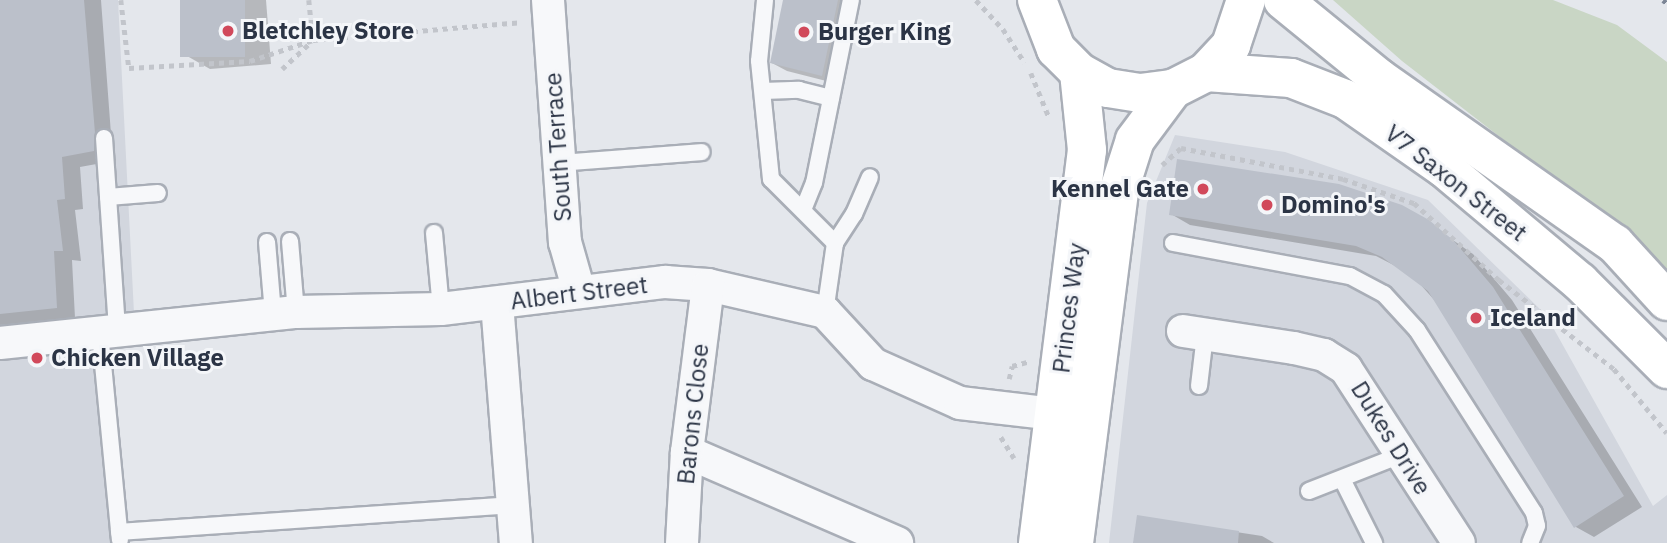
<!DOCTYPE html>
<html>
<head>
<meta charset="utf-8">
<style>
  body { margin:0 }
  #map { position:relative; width:1667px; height:543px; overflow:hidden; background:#e4e7ec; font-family:"IBM Plex Sans",sans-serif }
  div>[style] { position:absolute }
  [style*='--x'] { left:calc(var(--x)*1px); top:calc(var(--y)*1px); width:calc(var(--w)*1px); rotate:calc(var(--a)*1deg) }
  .built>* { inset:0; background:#d2d6de }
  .green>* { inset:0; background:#c9d6c5 }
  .shadow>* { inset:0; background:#0003 }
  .building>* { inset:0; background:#bbc0ca; transform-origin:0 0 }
  .path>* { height:4.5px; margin-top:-2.25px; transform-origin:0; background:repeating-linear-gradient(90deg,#c2c5cb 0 5px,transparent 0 10px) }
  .roads { filter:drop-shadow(2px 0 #a9aeb7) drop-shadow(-2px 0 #a9aeb7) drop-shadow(0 2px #a9aeb7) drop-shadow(0 -2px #a9aeb7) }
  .lane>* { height:16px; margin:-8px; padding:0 8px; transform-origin:8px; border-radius:8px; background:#f7f8fa }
  .street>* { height:32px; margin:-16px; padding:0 16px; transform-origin:16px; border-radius:16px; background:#f7f8fa }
  .secondary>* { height:38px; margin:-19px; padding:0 19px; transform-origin:19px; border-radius:19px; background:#fff }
  .rail>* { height:5px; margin-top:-2.5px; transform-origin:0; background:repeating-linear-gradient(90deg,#7d8696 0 3.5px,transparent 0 10.5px) }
  .dots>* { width:19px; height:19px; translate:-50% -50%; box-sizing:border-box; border:4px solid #f4f6f9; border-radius:50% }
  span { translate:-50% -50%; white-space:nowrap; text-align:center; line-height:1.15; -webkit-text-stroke:6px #f4f6f9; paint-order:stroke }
  .poi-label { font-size:24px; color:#2b3445; font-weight:700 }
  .left { translate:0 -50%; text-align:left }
  .right { translate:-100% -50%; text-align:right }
  .street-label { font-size:24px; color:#2b3445 }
</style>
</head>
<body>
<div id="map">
  <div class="built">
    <div style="clip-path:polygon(0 0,118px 0,134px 313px,96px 316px,118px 543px,0 543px)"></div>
    <div style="clip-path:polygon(1175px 135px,1285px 152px,1428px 200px,1546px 315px,1653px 506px,1667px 495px,1667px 543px,1109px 543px,1147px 203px)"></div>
  </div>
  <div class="green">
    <div style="clip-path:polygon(1333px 0,1553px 0,1617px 25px,1667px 62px,1667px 275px,1626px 235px,1402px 61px)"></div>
  </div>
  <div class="shadow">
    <div style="clip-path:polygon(0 0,101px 0,113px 161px,80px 167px,83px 209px,75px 210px,81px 261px,72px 260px,75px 318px,0 325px)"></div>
    <div style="clip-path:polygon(182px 0,266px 0,271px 64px,210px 69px,187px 56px)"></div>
    <div style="clip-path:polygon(785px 0,855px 0,838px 84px,787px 71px,772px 63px)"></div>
    <div style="clip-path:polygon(1171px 214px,1421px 218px,1473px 254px,1512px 300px,1642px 507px,1594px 537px,1576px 527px,1445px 312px,1411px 274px,1376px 256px,1190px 225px)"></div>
    <div style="clip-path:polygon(1139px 517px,1262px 536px,1274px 543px,1135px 543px)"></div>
  </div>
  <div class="building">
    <div style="clip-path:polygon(0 0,84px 0,95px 133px,94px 151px,62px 157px,65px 199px,57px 200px,63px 251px,54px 251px,57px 308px,0 314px)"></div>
    <div style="left:180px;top:0;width:65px;height:57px"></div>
    <div style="clip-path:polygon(783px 0,838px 0,822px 76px,770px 63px)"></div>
    <div style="clip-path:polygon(1177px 159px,1339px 184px,1402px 205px,1429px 220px,1454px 241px,1493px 287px,1624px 496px,1574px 528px,1428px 291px,1382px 257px,1356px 246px,1169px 215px)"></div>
    <div style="clip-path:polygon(1137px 515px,1239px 531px,1238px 543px,1133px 543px)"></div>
  </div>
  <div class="path">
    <div style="--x:121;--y:0;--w:68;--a:83.3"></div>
    <div style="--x:129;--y:68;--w:121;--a:-3.3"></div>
    <div style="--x:250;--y:61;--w:66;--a:-18.4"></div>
    <div style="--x:309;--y:0;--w:40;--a:84.3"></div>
    <div style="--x:313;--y:40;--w:209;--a:-4.9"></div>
    <div style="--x:976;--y:0;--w:40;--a:47"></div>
    <div style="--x:1003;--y:29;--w:40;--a:57.1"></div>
    <div style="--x:282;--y:69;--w:38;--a:-43"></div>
    <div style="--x:1031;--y:73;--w:48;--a:67.8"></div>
    <div style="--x:1162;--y:165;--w:25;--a:-42"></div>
    <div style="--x:1181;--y:148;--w:165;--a:10.8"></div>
    <div style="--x:1343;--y:179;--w:75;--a:18.7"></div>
    <div style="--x:1414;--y:203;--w:115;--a:42.2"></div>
    <div style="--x:1499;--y:280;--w:145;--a:37.7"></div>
    <div style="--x:1614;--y:369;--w:83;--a:50.4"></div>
    <div style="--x:1009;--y:379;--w:13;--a:-77"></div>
    <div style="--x:1012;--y:366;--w:16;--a:-15"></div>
    <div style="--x:1001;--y:437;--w:25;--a:58"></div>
  </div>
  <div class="roads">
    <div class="lane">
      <div style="--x:765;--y:0;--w:61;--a:95.6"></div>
      <div style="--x:759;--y:61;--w:119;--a:84.2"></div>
      <div style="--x:771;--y:179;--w:91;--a:45"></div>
      <div style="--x:835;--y:243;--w:70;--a:98.2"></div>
      <div style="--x:763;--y:91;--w:36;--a:-2"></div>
      <div style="--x:799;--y:90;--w:33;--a:14"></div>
      <div style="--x:104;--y:138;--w:193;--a:86.1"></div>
      <div style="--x:559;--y:163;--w:143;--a:-4.4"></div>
      <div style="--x:108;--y:197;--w:50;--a:-4.6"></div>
      <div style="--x:803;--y:210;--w:29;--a:-68"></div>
      <div style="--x:814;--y:183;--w:187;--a:-78.6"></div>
      <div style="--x:434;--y:233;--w:76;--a:84.7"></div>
      <div style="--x:290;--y:241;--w:71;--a:85.2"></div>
      <div style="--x:267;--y:242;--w:71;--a:85.2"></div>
      <div style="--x:835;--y:243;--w:35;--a:-57"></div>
      <div style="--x:854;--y:214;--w:40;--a:-66.6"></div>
      <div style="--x:1173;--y:243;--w:180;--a:10.6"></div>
      <div style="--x:1350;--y:276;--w:38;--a:28"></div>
      <div style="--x:1384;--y:294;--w:49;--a:47.5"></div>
      <div style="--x:1417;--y:330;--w:217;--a:57.4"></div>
      <div style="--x:1534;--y:513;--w:13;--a:77"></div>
      <div style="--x:1537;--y:526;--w:18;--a:112"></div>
      <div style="--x:100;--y:333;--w:208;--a:84.5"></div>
      <div style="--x:1199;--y:386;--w:51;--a:-83.3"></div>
      <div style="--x:1342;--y:479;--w:72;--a:63.4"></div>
      <div style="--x:1309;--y:491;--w:99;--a:-21.4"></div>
      <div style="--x:119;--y:532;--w:395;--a:-3.9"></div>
    </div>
    <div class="street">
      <div style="--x:548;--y:0;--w:243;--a:86"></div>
      <div style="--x:565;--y:242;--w:51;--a:74.1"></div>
      <div style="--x:497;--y:303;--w:241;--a:85.5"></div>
      <div style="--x:1183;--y:331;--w:112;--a:8.7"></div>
      <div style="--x:1294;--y:348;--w:31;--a:13"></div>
      <div style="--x:1324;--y:355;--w:26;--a:32"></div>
      <div style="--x:1346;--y:369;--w:207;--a:57"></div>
      <div style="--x:0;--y:343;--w:298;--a:-6"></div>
      <div style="--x:296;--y:312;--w:145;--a:-1.2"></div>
      <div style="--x:441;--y:309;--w:226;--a:-6.9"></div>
      <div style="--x:665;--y:282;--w:43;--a:4"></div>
      <div style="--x:708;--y:285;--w:120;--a:13"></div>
      <div style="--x:825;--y:312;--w:71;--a:47.3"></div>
      <div style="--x:873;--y:364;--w:95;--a:24.1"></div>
      <div style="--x:960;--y:403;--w:96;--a:6.6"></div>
      <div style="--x:1055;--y:414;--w:22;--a:-32"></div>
      <div style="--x:687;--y:452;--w:229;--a:23.4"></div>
      <div style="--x:682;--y:543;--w:91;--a:-86.9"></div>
      <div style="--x:687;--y:452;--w:168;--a:-82.8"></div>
    </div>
    <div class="secondary">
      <div style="--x:1037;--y:0;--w:53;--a:68.8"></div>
      <div style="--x:1056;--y:49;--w:33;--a:45"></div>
      <div style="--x:1079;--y:72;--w:33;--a:29"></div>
      <div style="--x:1108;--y:88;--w:32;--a:9"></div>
      <div style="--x:1140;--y:93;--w:33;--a:-7"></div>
      <div style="--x:1173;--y:89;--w:37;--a:-27"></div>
      <div style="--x:1206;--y:72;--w:37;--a:-47"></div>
      <div style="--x:1231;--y:45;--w:47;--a:-71.6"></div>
      <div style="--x:1283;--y:0;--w:125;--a:39.2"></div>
      <div style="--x:1380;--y:79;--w:287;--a:35.1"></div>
      <div style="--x:1615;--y:244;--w:77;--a:47.6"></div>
      <div style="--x:1206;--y:72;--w:85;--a:4"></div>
      <div style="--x:1291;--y:78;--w:58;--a:21.3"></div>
      <div style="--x:1345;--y:99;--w:121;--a:34.9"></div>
      <div style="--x:1444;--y:168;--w:177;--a:40"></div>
      <div style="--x:1580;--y:282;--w:123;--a:45"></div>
      <div style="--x:1038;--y:543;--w:396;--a:-82.9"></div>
      <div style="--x:1087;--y:150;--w:78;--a:-95.9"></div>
      <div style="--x:1074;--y:543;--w:356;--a:-82.7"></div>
      <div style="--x:1119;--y:190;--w:52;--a:-72.3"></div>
      <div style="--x:1135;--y:140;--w:64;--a:-53.3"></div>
    </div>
  </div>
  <div class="rail">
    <div style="--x:1663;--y:0;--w:5;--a:37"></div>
  </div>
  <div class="dots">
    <div style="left:228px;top:31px;background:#d1495b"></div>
    <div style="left:804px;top:32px;background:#d1495b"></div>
    <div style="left:1203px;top:189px;background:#d1495b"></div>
    <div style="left:1267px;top:205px;background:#d1495b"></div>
    <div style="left:1476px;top:318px;background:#d1495b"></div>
    <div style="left:37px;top:358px;background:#d1495b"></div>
  </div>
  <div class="poi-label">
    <span class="left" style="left:242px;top:31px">Bletchley Store</span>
    <span class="left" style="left:818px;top:32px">Burger King</span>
    <span class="right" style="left:1189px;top:189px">Kennel Gate</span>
    <span class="left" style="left:1281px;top:205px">Domino's</span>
    <span class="left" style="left:1490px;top:318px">Iceland</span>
    <span class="left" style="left:51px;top:358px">Chicken Village</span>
  </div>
  <div class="street-label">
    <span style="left:558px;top:147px;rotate:-94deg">South Terrace</span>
    <span style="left:1456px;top:183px;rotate:38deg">V7 Saxon Street</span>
    <span style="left:579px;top:293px;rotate:-7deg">Albert Street</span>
    <span style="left:1069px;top:308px;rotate:-83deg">Princes Way</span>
    <span style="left:693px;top:414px;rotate:-84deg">Barons Close</span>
    <span style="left:1391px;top:438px;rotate:58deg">Dukes Drive</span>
  </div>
</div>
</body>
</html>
